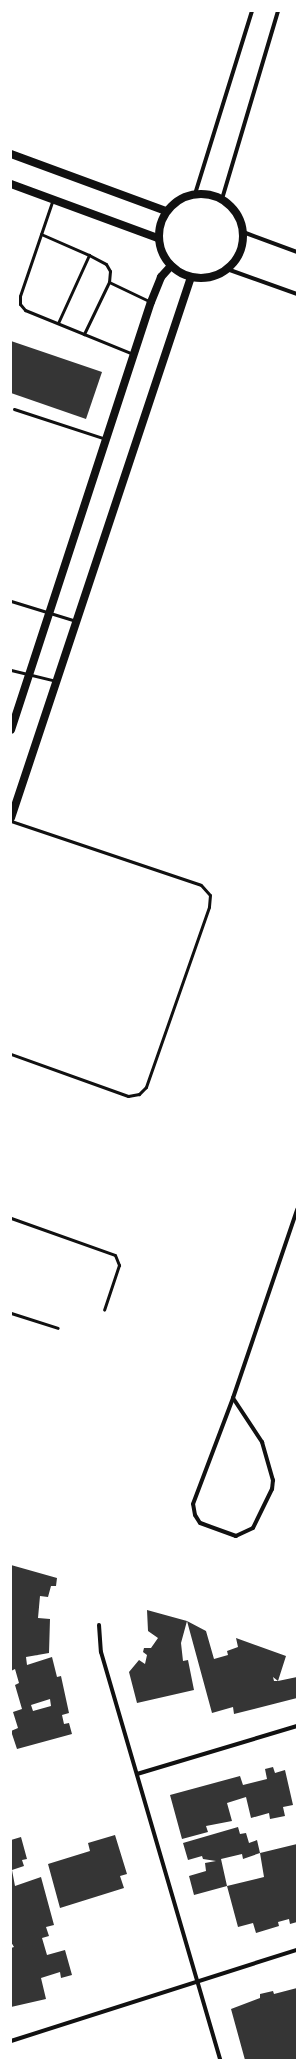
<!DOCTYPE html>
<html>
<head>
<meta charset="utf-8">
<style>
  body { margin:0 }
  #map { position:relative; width:308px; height:2071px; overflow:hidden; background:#fff; font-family:"PT Sans Narrow",sans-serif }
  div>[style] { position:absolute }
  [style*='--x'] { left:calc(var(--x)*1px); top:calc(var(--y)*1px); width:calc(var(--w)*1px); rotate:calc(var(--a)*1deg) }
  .building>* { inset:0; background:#353535 }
  .service>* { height:3px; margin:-1.5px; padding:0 1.5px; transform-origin:1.5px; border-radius:1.5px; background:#111 }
  .minor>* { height:4px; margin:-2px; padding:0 2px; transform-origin:2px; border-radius:2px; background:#111 }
  .secondary>* { height:8px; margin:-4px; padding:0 4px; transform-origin:4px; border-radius:4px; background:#111 }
  .secondary>.ring { margin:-4px; padding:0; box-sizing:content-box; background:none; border:8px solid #111; border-radius:50% }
  span { translate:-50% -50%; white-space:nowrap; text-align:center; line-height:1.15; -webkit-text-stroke:3px #fff; paint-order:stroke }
  .frame { position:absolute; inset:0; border:12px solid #fff; pointer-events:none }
</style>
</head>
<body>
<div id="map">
  <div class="building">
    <div style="clip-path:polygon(11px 341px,102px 372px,86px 419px,11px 393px)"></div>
    <div style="clip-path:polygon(evenodd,11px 1565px,57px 1578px,56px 1586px,51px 1586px,48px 1597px,40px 1596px,38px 1618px,50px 1619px,49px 1653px,26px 1657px,27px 1665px,52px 1657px,57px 1677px,61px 1676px,69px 1713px,62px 1715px,64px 1724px,69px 1723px,72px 1734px,17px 1749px,11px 1731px,18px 1728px,13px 1712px,22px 1709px,15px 1685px,19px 1683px,15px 1669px,11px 1671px,11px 1565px,50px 1699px,51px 1706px,33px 1711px,31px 1705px,50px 1699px)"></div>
    <div style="clip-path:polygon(147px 1610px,187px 1621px,206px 1631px,214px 1659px,228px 1655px,227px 1651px,238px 1647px,236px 1638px,286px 1656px,278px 1681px,273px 1677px,274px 1681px,278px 1681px,297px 1677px,297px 1698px,234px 1714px,233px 1707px,212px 1713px,187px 1621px,181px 1643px,183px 1661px,188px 1660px,194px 1690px,137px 1703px,129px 1672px,139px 1660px,145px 1664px,147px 1655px,143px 1652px,144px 1648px,151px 1648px,158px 1638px,148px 1631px)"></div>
    <div style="clip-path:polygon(273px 1767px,275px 1773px,285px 1770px,293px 1805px,283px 1807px,285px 1816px,270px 1819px,269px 1813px,251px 1818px,246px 1797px,227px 1803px,232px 1821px,206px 1826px,208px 1832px,182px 1839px,170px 1795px,240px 1776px,243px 1785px,267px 1779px,265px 1769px)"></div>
    <div style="clip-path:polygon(238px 1827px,240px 1834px,246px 1833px,249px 1843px,257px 1840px,260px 1853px,243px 1859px,242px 1854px,221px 1859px,227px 1886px,194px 1895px,189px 1876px,206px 1871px,205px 1863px,216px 1861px,203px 1859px,202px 1856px,188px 1860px,183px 1843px)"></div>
    <div style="clip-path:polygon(115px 1835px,127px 1874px,120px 1876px,124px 1888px,60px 1908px,48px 1864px,90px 1851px,88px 1843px)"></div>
    <div style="clip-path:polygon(21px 1837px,27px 1859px,22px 1860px,24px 1866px,12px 1870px,15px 1886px,41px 1877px,54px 1925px,46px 1927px,49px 1936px,42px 1938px,47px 1955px,65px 1950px,72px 1975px,61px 1978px,60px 1972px,41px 1978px,46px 1999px,11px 2007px,11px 1948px,14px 1947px,11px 1942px,11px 1840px)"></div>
    <div style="clip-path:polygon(297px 1844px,297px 1922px,290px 1924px,289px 1919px,278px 1922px,279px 1926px,256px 1933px,253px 1923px,238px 1927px,227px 1886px,264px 1877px,260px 1853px)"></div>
    <div style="clip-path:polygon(297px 1988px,297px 2059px,245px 2060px,231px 2009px,260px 1998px,260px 1994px,273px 1991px,274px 1994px)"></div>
  </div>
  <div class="service">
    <div style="--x:53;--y:199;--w:102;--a:108.8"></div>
    <div style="--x:20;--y:296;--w:8;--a:90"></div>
    <div style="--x:20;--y:304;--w:8;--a:50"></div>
    <div style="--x:25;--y:310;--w:117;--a:22.2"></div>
    <div style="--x:41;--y:234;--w:52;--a:23.6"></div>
    <div style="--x:89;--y:255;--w:19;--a:28"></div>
    <div style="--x:106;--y:264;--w:8;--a:60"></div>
    <div style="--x:110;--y:271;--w:11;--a:95"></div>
    <div style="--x:109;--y:282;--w:58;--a:115.7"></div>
    <div style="--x:109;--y:282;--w:47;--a:25.5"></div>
    <div style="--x:58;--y:323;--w:75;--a:-65.5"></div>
    <div style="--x:14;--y:409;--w:97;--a:18.1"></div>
    <div style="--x:11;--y:601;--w:68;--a:17.1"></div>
    <div style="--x:11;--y:670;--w:46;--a:13.7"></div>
    <div style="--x:11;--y:821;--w:200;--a:18.6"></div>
    <div style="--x:201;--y:885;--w:13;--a:48"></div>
    <div style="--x:210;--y:895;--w:12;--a:95"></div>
    <div style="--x:209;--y:907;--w:191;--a:109.3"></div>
    <div style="--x:146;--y:1087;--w:10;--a:135"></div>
    <div style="--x:139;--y:1094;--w:11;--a:170"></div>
    <div style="--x:128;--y:1096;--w:124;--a:-160.3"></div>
    <div style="--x:11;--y:1218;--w:110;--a:19.6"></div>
    <div style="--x:115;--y:1255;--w:11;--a:68"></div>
    <div style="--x:119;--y:1265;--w:47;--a:108.4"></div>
    <div style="--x:11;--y:1313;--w:49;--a:17.7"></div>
  </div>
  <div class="minor">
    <div style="--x:195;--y:194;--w:192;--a:-72.7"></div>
    <div style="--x:222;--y:199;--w:196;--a:-73.4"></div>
    <div style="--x:243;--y:232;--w:58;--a:20.3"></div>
    <div style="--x:227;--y:269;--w:74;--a:19.7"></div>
    <div style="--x:233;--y:1398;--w:53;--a:56.6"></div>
    <div style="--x:262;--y:1442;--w:40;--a:74"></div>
    <div style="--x:273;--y:1480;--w:9;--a:96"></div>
    <div style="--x:272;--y:1489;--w:43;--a:116"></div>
    <div style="--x:253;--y:1528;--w:19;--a:155"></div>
    <div style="--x:236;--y:1536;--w:38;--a:-160"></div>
    <div style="--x:200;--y:1523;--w:9;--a:-122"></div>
    <div style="--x:195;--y:1515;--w:11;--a:-100"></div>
    <div style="--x:193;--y:1504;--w:113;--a:-69.3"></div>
    <div style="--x:233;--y:1398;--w:199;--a:-71.2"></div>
    <div style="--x:99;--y:1625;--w:27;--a:86"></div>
    <div style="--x:101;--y:1652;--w:425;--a:73.7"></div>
    <div style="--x:137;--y:1774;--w:167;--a:-16.7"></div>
    <div style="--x:11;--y:2041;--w:300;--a:-17.7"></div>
  </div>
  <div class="secondary">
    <div style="--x:11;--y:154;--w:165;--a:20.2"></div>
    <div style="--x:11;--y:184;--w:157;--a:20.2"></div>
    <div class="ring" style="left:159px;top:194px;width:76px;height:76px"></div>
    <div style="--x:11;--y:730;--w:450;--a:-71.9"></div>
    <div style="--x:151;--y:302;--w:27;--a:-68"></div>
    <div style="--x:161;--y:277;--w:15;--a:-48"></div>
    <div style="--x:11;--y:818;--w:570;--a:-71.6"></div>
  </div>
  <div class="frame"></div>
</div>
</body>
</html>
